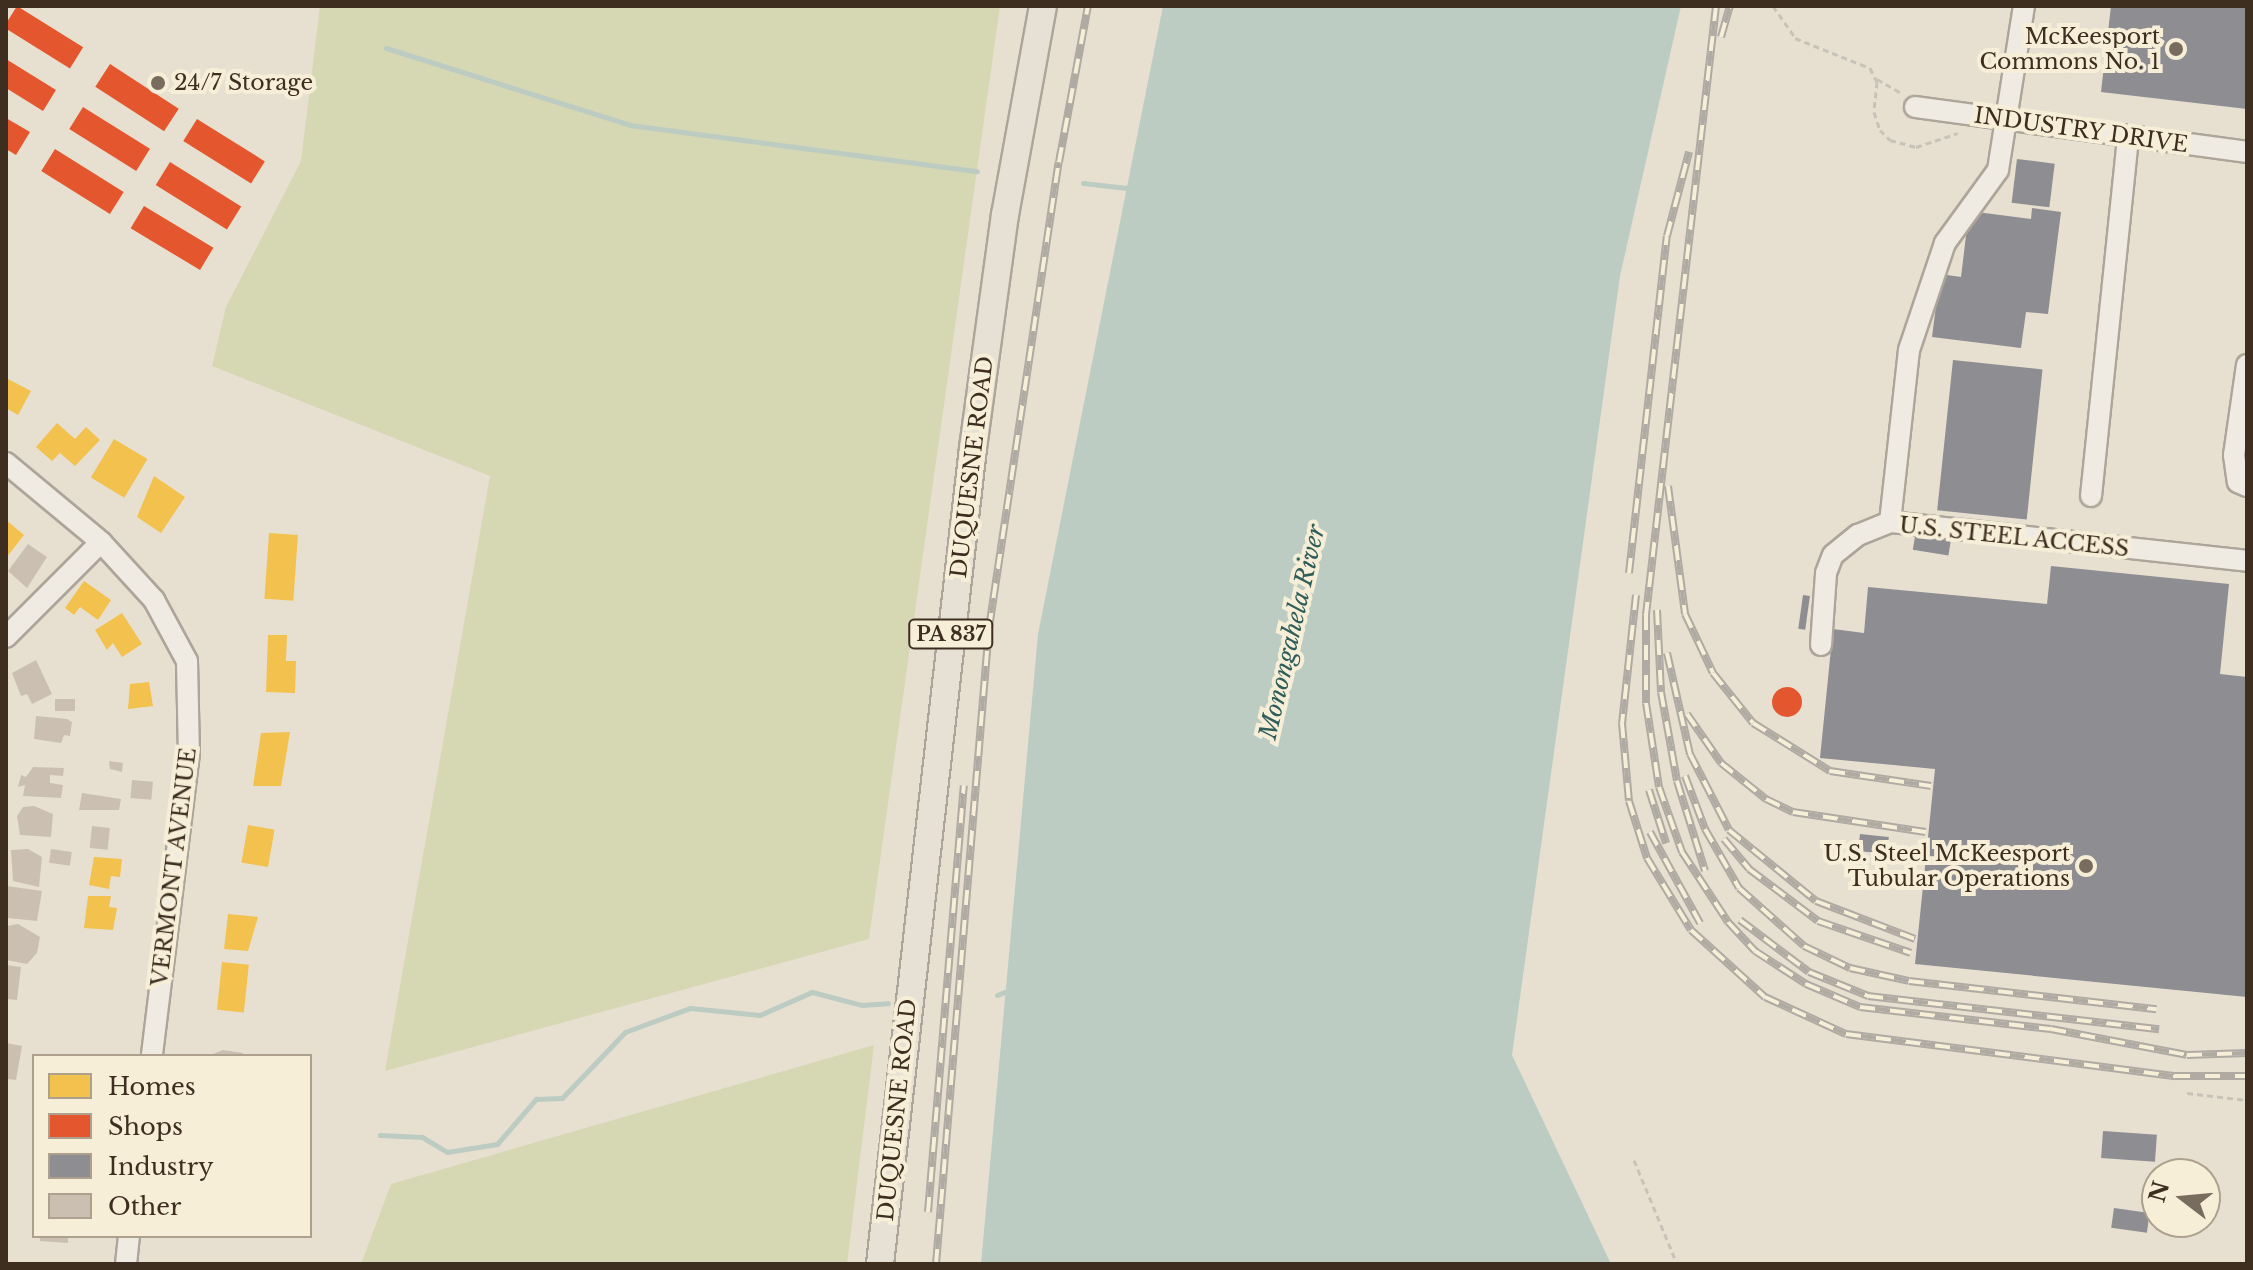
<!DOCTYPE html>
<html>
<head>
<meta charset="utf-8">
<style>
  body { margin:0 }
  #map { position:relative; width:2253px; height:1270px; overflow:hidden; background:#e7e0d1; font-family:"Libre Baskerville",serif }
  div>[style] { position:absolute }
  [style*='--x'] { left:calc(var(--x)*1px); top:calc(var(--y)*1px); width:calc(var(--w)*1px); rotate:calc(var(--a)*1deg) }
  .green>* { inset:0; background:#d6d7b3 }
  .water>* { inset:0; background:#bcccc2 }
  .homes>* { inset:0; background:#f2c14e; transform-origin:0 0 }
  .shops>* { inset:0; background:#e4572e; transform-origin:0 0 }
  .round { border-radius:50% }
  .industry>* { inset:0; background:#8d8d92; transform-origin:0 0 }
  .stream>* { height:5px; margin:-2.5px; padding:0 2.5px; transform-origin:2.5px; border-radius:2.5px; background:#bcccc2 }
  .building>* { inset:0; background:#cbbfb2; transform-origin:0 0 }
  .path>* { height:3px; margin-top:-1.5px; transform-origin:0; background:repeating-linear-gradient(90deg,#c8c2b9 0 6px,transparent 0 10px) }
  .roads { filter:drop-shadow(2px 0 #ada599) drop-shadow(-2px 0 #ada599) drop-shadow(0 2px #ada599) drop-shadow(0 -2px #ada599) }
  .minor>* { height:20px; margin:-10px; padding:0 10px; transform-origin:10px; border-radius:10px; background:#efebe3 }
  .major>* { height:26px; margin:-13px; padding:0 13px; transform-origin:13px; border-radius:13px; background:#e6e1d4 }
  .rail>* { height:8px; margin-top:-4px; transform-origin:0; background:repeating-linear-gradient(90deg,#f7eed8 0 15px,#afaaa2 0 30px); box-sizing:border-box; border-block:2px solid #afaaa2 }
  .dots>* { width:22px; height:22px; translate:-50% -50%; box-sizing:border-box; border:4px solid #f7eed8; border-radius:50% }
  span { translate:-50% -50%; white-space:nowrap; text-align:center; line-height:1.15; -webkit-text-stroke:8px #f7eed8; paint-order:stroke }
  .shield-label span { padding:2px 6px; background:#f7eed8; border:2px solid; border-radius:6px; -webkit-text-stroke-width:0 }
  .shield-label { font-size:20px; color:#3d2e20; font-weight:700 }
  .poi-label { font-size:22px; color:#3d2e20 }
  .right { translate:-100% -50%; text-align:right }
  .left { translate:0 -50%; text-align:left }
  .street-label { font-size:22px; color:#3d2e20 }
  .water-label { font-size:24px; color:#2f5d5a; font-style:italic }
  .frame { position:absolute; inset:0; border:8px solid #3d2e20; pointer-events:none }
  .legend { position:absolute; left:32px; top:1054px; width:280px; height:184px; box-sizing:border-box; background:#f7eed8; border:2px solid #ada18e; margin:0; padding:10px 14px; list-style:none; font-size:24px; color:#3d2e20 }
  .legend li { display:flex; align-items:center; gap:16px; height:40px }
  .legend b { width:40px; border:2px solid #ada18e }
  .north { position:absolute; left:2141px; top:1158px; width:80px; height:80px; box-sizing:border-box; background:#f7eed8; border:2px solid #ada18e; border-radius:50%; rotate:286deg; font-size:22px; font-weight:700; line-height:32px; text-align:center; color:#3d2e20 }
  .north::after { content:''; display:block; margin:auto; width:28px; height:36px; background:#786c5e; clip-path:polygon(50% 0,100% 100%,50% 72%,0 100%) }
</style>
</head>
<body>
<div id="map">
  <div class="green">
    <div style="clip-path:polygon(320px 6px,1000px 6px,869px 939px,385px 1071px,490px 476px,212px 366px,226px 307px,301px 161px)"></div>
    <div style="clip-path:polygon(874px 1045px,847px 1264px,361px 1264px,391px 1184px)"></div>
  </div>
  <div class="water">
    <div style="clip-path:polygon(1163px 6px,1681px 6px,1620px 276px,1512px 1055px,1611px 1264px,981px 1264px,1038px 634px)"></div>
  </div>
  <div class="homes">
    <div style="clip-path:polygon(6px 378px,31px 391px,18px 415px,6px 408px)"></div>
    <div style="clip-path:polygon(57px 423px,75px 439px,86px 427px,100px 440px,75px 466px,60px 453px,52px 461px,36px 447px)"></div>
    <div style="left:114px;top:439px;width:39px;height:45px;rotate:31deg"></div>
    <div style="clip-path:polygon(154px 476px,185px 497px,161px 533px,137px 517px)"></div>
    <div style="clip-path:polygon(6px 520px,24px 535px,6px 558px)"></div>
    <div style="left:269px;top:533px;width:29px;height:66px;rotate:4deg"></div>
    <div style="clip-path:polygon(84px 581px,111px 600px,98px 620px,80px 607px,74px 615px,65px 608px)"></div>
    <div style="clip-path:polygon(122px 613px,142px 644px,122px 657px,113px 643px,107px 650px,95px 630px)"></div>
    <div style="clip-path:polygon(268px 635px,287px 635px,286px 661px,296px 661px,295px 693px,266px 692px)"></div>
    <div style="clip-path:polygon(149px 682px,153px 706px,128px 709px,130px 684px)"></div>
    <div style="clip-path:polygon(290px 732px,281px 786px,253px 786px,261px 733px)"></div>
    <div style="left:248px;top:825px;width:27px;height:38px;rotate:10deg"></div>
    <div style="clip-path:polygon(94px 857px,122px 859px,120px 877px,111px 876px,109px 889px,89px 885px)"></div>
    <div style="clip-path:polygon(88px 896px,111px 896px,109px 907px,117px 908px,113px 930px,84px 928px)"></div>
    <div style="clip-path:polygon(228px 914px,258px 917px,248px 951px,224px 949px)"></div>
    <div style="left:222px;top:962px;width:27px;height:48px;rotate:6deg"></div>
  </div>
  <div class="shops">
    <div style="left:17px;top:6px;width:78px;height:25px;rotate:32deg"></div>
    <div style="clip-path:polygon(6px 59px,56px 90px,43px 111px,6px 88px)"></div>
    <div style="left:110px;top:64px;width:82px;height:27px;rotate:33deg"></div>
    <div style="left:83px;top:107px;width:79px;height:26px;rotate:32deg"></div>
    <div style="clip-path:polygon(6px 118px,30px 132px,16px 155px,6px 149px)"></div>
    <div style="left:197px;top:119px;width:80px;height:26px;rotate:32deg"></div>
    <div style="left:55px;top:149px;width:81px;height:26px;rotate:32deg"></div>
    <div style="left:170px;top:162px;width:84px;height:27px;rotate:32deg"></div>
    <div style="left:144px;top:206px;width:81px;height:26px;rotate:31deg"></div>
    <div class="round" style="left:1772px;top:687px;width:30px;height:30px"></div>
  </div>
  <div class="industry">
    <div style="clip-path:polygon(2111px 6px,2247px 6px,2247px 109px,2101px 92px)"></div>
    <div style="left:2017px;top:159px;width:38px;height:44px;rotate:7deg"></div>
    <div style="clip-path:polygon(2032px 208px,2061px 212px,2048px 314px,2026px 312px,2021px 348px,1932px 337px,1940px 274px,1961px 277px,1969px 211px,2031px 219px)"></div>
    <div style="left:1953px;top:360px;width:90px;height:151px;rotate:6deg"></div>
    <div style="left:1916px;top:530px;width:36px;height:20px;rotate:9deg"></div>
    <div style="clip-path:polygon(2051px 566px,2229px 584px,2220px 674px,2247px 677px,2247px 997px,1915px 964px,1935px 769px,1820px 758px,1833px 629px,1864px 633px,1868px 587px,2047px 604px)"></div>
    <div style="left:1803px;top:595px;width:7px;height:34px;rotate:8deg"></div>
    <div style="left:1860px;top:834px;width:29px;height:17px;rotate:6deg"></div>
    <div style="left:2103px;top:1131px;width:54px;height:27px;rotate:4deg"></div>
    <div style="left:2114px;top:1208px;width:36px;height:20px;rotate:8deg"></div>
  </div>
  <div class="stream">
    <div style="--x:386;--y:48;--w:256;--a:17.5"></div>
    <div style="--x:630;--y:125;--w:350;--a:7.6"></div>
    <div style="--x:1083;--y:183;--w:44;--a:6.5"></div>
    <div style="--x:997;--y:995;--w:9;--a:-21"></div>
    <div style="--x:380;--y:1135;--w:42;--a:2.7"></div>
    <div style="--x:422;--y:1137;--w:29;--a:31"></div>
    <div style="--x:447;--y:1152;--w:51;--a:-9.1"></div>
    <div style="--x:497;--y:1144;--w:60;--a:-49.1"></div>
    <div style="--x:536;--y:1099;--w:26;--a:-2"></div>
    <div style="--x:562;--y:1098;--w:91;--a:-46.3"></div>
    <div style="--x:625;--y:1032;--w:69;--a:-20.3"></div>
    <div style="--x:690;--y:1008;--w:70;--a:5.7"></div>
    <div style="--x:760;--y:1015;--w:57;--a:-23.9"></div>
    <div style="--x:812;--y:992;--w:52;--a:14.6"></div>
    <div style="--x:862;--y:1005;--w:26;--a:-4"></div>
  </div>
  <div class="building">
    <div style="clip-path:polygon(28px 544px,47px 557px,27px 588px,8px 571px)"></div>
    <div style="clip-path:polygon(36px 660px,52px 694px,32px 704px,27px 694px,21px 696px,12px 673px)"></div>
    <div style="left:75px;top:699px;width:12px;height:20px;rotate:90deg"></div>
    <div style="clip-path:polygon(36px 716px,67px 719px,72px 722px,70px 736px,64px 735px,61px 743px,34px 739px)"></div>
    <div style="clip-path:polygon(109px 761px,123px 763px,122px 772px,110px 769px)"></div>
    <div style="clip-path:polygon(33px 767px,64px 768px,63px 776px,50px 775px,50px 783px,63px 785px,61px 798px,23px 796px,25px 785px,18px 787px,21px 775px,26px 777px)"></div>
    <div style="left:132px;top:780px;width:21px;height:18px;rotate:5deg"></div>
    <div style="clip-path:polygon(82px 793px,121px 799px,119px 810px,79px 810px)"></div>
    <div style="clip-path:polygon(34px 806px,53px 814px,51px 837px,20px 835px,17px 816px,23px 807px)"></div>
    <div style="left:92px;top:826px;width:18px;height:22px;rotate:6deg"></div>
    <div style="clip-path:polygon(28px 849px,42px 857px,39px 887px,13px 881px,11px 850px)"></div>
    <div style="left:51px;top:849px;width:21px;height:14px;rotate:8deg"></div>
    <div style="clip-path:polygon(7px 886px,42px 891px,37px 921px,8px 918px)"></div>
    <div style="clip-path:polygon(18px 924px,40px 937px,37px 953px,27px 964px,6px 960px,7px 926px)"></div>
    <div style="clip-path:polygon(6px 965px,21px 967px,17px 1000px,6px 999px)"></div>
    <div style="clip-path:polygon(6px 1043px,22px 1046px,16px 1080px,6px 1079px)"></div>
    <div style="clip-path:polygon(223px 1050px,243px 1053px,243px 1056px,208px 1056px)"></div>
    <div style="clip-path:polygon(40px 1236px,68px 1236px,68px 1243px,40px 1241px)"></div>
  </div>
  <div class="path">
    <div style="--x:1773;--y:6;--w:39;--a:55"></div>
    <div style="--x:1795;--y:38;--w:81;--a:21.8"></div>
    <div style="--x:1870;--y:68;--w:16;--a:63"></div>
    <div style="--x:1877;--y:82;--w:30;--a:96"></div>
    <div style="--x:1874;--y:112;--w:19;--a:72"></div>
    <div style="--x:1880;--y:130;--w:14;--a:45"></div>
    <div style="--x:1890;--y:140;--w:27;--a:15"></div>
    <div style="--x:1916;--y:147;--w:44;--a:-18.4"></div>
    <div style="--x:1877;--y:79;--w:28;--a:30"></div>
    <div style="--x:2187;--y:1093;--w:60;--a:6.7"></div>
    <div style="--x:1634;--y:1160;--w:113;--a:67.5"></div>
  </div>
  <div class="roads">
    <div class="minor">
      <div style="--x:1915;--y:107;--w:335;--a:7.7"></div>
      <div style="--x:2247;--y:365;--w:91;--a:98.2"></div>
      <div style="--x:2234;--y:455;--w:27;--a:82"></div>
      <div style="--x:2238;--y:482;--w:10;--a:24"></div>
      <div style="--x:6;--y:463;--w:124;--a:39.7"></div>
      <div style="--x:101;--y:542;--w:79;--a:47.6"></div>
      <div style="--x:154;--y:600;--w:69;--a:61.6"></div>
      <div style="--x:187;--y:661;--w:92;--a:88.8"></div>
      <div style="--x:189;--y:753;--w:305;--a:97"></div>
      <div style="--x:2091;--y:496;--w:362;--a:-84.1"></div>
      <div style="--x:1890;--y:522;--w:173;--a:-83.7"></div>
      <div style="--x:1909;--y:350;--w:113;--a:-71.4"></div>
      <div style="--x:1945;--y:243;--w:90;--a:-54"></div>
      <div style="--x:1998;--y:170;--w:166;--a:-81"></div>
      <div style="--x:6;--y:637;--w:134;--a:-45"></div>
      <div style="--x:1821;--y:645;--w:72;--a:-86"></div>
      <div style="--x:1826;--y:573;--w:19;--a:-69"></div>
      <div style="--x:1833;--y:555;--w:32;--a:-39"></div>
      <div style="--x:1858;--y:535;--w:35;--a:-22"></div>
      <div style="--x:1890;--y:522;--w:359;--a:6.2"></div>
      <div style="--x:126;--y:1264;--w:28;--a:-84"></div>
    </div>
    <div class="major">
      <div style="--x:880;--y:1264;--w:821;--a:-83.5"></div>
      <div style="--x:973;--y:448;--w:235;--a:-82.2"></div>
      <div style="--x:1005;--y:215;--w:212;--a:-79.7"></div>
    </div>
  </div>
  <div class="rail">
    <div style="--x:1716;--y:6;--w:613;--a:96.56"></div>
    <div style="--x:1646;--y:615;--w:88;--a:90"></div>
    <div style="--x:1646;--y:703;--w:85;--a:81.2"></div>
    <div style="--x:1659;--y:787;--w:69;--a:70.5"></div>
    <div style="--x:1682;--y:852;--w:84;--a:56.7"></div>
    <div style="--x:1728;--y:922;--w:40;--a:47"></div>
    <div style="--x:1755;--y:951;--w:61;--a:32.9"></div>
    <div style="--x:1806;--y:984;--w:59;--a:23.1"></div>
    <div style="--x:1860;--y:1007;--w:192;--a:6.6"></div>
    <div style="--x:2051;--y:1029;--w:138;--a:10.8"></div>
    <div style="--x:2187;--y:1055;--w:60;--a:-1.9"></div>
    <div style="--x:1721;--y:37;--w:32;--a:-74"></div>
    <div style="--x:1668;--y:486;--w:129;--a:82.4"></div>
    <div style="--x:1685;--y:614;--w:65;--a:64.6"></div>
    <div style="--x:1713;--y:673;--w:64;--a:51.3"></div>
    <div style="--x:1753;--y:723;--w:91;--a:31.9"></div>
    <div style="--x:1830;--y:771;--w:102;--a:8.4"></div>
    <div style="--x:1629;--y:573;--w:339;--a:-83.6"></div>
    <div style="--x:1667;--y:236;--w:87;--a:-75.3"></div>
    <div style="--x:1636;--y:595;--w:129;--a:96.2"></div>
    <div style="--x:1622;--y:723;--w:78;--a:84.9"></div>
    <div style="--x:1629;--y:801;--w:60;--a:72.5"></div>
    <div style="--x:1647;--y:858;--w:84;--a:58.6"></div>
    <div style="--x:1691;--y:930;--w:100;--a:42.2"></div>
    <div style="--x:1765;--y:997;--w:89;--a:24.6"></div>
    <div style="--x:1846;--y:1034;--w:332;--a:7.3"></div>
    <div style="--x:2175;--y:1076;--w:72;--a:0"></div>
    <div style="--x:1657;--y:610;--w:82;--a:87.2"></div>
    <div style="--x:1661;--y:692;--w:90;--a:79.8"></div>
    <div style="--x:1677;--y:781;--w:94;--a:72.7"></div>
    <div style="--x:1667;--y:653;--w:104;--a:77.2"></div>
    <div style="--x:1690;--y:754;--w:85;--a:62.8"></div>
    <div style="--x:1729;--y:830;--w:112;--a:39.2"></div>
    <div style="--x:1816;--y:901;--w:106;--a:21"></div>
    <div style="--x:1687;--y:714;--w:60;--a:55.2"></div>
    <div style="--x:1721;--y:763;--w:58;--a:38.7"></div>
    <div style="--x:1766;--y:799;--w:30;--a:26"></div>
    <div style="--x:1793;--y:812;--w:134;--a:8.6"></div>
    <div style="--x:1685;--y:776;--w:57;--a:69.3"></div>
    <div style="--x:1705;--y:829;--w:68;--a:60"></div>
    <div style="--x:1739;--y:888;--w:87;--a:41.7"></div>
    <div style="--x:1804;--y:946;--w:51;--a:25.6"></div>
    <div style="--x:1850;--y:968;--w:60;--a:12.4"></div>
    <div style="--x:1909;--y:981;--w:249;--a:6.5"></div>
    <div style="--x:1649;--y:790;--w:56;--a:72.2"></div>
    <div style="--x:1650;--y:832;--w:104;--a:61.2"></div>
    <div style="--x:1724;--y:839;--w:39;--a:50"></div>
    <div style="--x:1749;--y:869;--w:86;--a:37"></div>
    <div style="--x:1818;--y:921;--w:98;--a:19"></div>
    <div style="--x:1740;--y:920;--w:86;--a:37"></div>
    <div style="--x:1809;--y:972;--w:64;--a:22.1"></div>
    <div style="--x:1868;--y:996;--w:293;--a:6.5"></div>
    <div style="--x:928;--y:1212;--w:428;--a:-85.2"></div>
    <div style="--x:936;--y:1264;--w:638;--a:-85.24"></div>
    <div style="--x:989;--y:628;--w:471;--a:-81.5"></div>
    <div style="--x:1059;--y:162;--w:159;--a:-79.5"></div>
  </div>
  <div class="dots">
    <div style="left:2176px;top:49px;background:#786c5e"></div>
    <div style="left:158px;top:83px;background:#786c5e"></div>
    <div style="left:2086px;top:866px;background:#786c5e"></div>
  </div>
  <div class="shield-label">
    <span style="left:951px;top:634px">PA 837</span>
  </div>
  <div class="poi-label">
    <span class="right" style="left:2160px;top:49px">McKeesport<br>Commons No. 1</span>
    <span class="left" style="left:174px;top:83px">24/7 Storage</span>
    <span class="right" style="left:2070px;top:866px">U.S. Steel McKeesport<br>Tubular Operations</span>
  </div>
  <div class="street-label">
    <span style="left:2081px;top:130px;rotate:8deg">INDUSTRY DRIVE</span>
    <span style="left:972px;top:467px;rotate:-83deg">DUQUESNE ROAD</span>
    <span style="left:2014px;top:537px;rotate:6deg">U.S. STEEL ACCESS</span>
    <span style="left:174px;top:867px;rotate:-83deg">VERMONT AVENUE</span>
    <span style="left:897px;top:1110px;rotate:-84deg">DUQUESNE ROAD</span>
  </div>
  <div class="water-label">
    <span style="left:1292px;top:632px;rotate:-77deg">Monongahela River</span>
  </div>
  <div class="frame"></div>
  <ul class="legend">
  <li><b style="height:22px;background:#f2c14e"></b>Homes</li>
  <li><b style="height:22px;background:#e4572e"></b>Shops</li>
  <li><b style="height:22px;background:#8d8d92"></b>Industry</li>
  <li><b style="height:22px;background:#cbbfb2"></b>Other</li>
  </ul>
  <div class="north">N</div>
</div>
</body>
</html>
